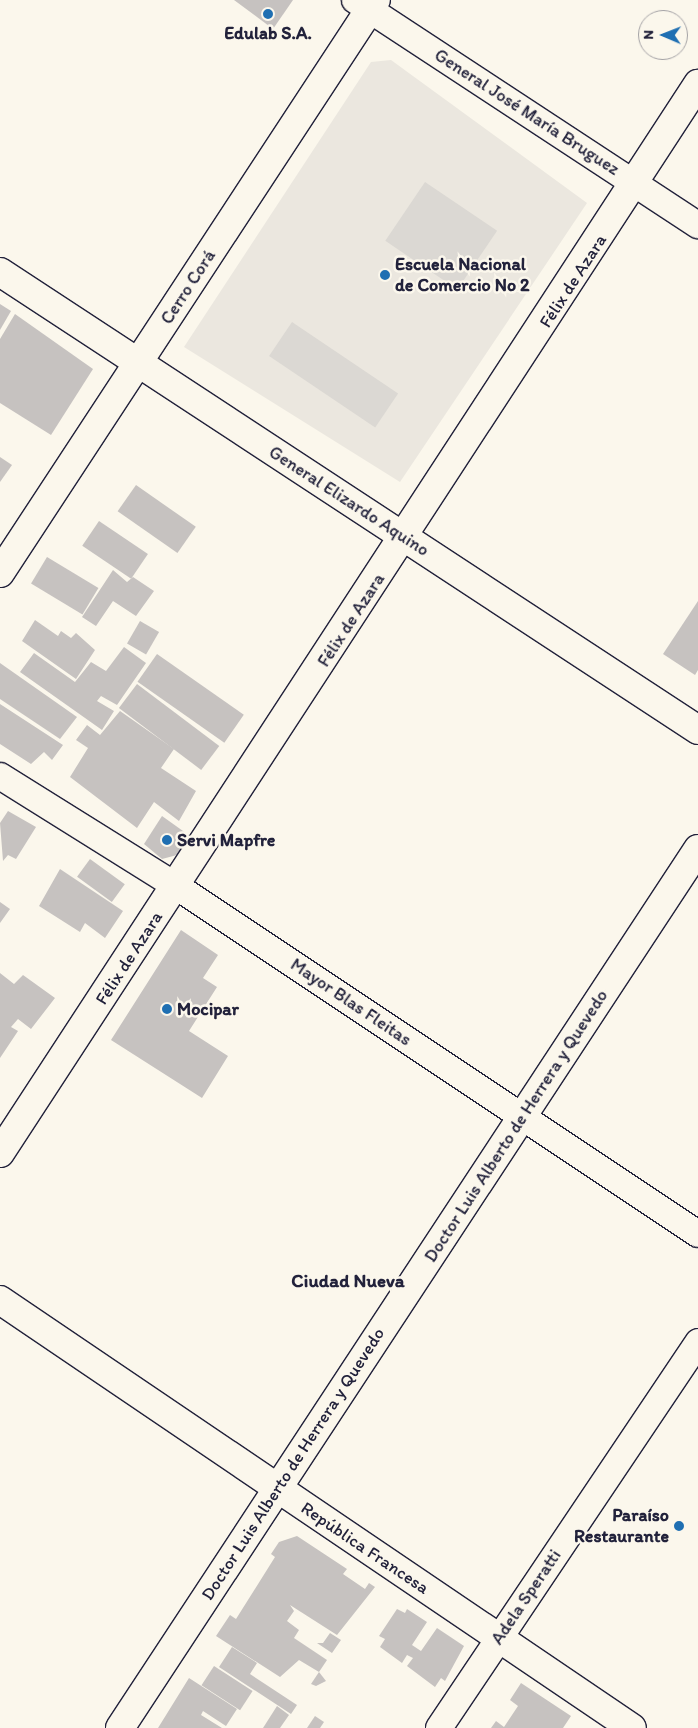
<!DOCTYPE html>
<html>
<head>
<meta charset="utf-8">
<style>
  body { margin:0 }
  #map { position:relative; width:698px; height:1728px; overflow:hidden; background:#fbf7ec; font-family:Itim,sans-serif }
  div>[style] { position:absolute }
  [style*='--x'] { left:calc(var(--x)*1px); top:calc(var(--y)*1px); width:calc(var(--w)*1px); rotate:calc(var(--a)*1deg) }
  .built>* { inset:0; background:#ebe7df }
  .green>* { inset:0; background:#dbd8d3; transform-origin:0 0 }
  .building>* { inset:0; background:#c6c2c0; transform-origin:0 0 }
  .roads { filter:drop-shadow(1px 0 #22223b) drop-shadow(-1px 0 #22223b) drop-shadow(0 1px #22223b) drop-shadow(0 -1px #22223b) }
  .street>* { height:26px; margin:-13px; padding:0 13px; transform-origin:13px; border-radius:13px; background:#fbf7ec }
  .secondary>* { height:28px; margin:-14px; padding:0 14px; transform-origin:14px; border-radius:14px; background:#fbf7ec }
  .dots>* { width:14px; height:14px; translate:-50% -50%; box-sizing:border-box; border:2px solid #fbf7ec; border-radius:50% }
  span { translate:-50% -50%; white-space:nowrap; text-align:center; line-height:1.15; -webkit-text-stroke:5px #fbf7ec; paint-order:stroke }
  .poi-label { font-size:18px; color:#22223b; font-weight:700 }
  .left { translate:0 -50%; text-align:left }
  .right { translate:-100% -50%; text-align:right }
  .street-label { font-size:18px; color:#22223b }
  .neighbourhood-label { font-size:19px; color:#22223b; font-weight:700 }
  .north { position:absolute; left:638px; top:10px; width:50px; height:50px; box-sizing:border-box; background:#fbf7ec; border:1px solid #a4a2a5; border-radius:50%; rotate:271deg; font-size:14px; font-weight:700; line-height:20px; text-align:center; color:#22223b }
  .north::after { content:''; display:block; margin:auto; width:18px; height:22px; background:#1f6fb2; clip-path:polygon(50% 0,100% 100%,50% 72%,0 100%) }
</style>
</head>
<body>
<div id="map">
  <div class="built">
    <div style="clip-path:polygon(391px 60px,587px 203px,400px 482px,184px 347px,371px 62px)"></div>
  </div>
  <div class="green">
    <div style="left:425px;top:182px;width:87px;height:71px;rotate:34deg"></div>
    <div style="left:292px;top:322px;width:128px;height:41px;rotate:34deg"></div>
  </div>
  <div class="building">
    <div style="clip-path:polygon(234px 0,293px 0,273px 29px)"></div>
    <div style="clip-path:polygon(0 304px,11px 311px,0 330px)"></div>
    <div style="clip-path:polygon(15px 314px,93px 369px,51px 435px,0 403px,0 339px)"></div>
    <div style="clip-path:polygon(0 457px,12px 465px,0 482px)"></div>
    <div style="left:136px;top:485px;width:73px;height:32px;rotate:35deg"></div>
    <div style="left:99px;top:521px;width:59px;height:30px;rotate:34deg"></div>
    <div style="left:47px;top:557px;width:60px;height:31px;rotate:31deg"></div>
    <div style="clip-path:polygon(113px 570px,127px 582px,133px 577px,154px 591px,136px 616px,113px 601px,96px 626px,82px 617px)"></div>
    <div style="clip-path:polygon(698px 601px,698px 670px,695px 675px,663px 654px)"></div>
    <div style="clip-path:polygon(35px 620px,58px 636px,61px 631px,71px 638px,76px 633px,95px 650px,76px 679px,22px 641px)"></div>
    <div style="left:140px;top:621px;width:22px;height:26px;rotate:30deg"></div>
    <div style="clip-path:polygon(124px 647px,146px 663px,117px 705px,101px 696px,97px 701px,114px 711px,102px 730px,20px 672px,34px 653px,75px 682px,91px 662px,106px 671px)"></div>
    <div style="left:157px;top:654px;width:106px;height:34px;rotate:35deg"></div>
    <div style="clip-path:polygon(0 663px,77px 717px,60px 739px,0 699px)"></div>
    <div style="left:137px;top:684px;width:103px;height:30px;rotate:37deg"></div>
    <div style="clip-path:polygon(0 704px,63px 745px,52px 760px,44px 752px,31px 764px,0 744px)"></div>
    <div style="clip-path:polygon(120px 711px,174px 749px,161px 768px,196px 791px,179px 821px,154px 802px,137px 828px,70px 777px,88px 748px,76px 740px,87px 725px,100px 735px)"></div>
    <div style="clip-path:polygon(8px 811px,36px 827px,16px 859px,8px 855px,3px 861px,0 823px)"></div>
    <div style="clip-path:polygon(162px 816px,190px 836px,177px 855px,162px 859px,144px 844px)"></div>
    <div style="left:90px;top:859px;width:43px;height:22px;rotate:36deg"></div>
    <div style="clip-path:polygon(60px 869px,123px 911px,105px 938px,85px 923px,80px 932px,39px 906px)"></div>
    <div style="clip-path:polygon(0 902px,10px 909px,0 923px)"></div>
    <div style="clip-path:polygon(181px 930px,218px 955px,203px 978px,217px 987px,189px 1031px,228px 1056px,202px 1098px,111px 1040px)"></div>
    <div style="clip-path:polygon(0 973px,14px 984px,23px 975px,55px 998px,31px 1029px,18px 1019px,11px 1027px,18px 1031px,0 1058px)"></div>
    <div style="clip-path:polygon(297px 1536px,347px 1569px,343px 1574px,365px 1589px,369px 1583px,375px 1587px,337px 1635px,290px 1605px,294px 1611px,287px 1621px,299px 1630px,294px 1638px,327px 1660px,319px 1672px,299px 1660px,280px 1677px,216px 1636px,230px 1615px,236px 1619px,275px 1557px,271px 1554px,279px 1542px)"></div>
    <div style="clip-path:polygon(397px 1609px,405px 1613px,407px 1609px,427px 1622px,412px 1645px,421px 1651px,437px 1628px,464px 1646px,445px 1681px,441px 1678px,435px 1687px,407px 1666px,413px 1658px,407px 1655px,402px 1663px,380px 1647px,385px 1639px,379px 1636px)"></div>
    <div style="clip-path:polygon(330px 1633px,341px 1640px,332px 1653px,317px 1643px,323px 1643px)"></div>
    <div style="clip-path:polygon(232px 1647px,257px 1663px,250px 1674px,297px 1705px,291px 1714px,219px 1667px)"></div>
    <div style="left:214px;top:1666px;width:46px;height:23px;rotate:33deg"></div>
    <div style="clip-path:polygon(319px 1672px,326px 1681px,316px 1686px,311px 1684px)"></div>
    <div style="clip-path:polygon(189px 1678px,237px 1709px,226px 1726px,203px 1711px,201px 1715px,222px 1728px,158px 1728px)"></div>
    <div style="clip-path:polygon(521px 1683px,571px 1716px,563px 1728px,491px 1728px,496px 1721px,504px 1727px,518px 1706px,510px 1700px)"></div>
    <div style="clip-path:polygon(277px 1706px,289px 1715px,280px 1728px,263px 1728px)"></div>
    <div style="clip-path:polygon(315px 1716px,324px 1722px,320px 1728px,307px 1728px)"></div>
  </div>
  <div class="roads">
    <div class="street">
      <div style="--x:355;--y:0;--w:410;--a:33.3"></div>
      <div style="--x:0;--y:776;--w:208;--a:32"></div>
      <div style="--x:176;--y:886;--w:627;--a:33.69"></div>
      <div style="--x:439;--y:1728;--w:465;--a:-56.1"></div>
    </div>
    <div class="secondary">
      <div style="--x:0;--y:272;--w:835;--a:33.27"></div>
      <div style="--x:0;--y:573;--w:685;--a:-56.73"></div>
      <div style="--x:0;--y:1153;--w:1277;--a:-56.86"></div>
      <div style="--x:0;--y:1300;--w:763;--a:34.11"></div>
      <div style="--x:120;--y:1728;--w:1052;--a:-56.67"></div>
    </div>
  </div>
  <div class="dots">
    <div style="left:268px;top:14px;background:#1f6fb2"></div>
    <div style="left:385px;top:275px;background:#1f6fb2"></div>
    <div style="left:167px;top:840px;background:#1f6fb2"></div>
    <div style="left:167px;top:1009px;background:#1f6fb2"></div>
    <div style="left:679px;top:1526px;background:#1f6fb2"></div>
  </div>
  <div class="poi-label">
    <span style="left:268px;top:33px">Edulab S.A.</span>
    <span class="left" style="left:395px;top:275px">Escuela Nacional<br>de Comercio No 2</span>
    <span class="left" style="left:177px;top:840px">Servi Mapfre</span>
    <span class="left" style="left:177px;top:1009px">Mocipar</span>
    <span class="right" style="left:669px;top:1526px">Paraíso<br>Restaurante</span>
  </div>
  <div class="street-label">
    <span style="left:527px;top:112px;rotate:33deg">General José María Bruguez</span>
    <span style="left:573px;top:281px;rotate:-57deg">Félix de Azara</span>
    <span style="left:188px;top:287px;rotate:-57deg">Cerro Corá</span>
    <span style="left:349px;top:501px;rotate:33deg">General Elizardo Aquino</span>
    <span style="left:351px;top:620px;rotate:-57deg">Félix de Azara</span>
    <span style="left:129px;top:958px;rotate:-57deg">Félix de Azara</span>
    <span style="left:351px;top:1002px;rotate:34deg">Mayor Blas Fleitas</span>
    <span style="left:516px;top:1126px;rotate:-57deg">Doctor Luis Alberto de Herrera y Quevedo</span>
    <span style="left:293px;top:1464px;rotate:-57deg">Doctor Luis Alberto de Herrera y Quevedo</span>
    <span style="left:365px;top:1548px;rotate:34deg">República Francesa</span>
    <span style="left:526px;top:1597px;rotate:-56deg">Adela Speratti</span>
  </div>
  <div class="neighbourhood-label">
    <span style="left:348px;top:1281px">Ciudad Nueva</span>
  </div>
  <div class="north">N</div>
</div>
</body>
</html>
